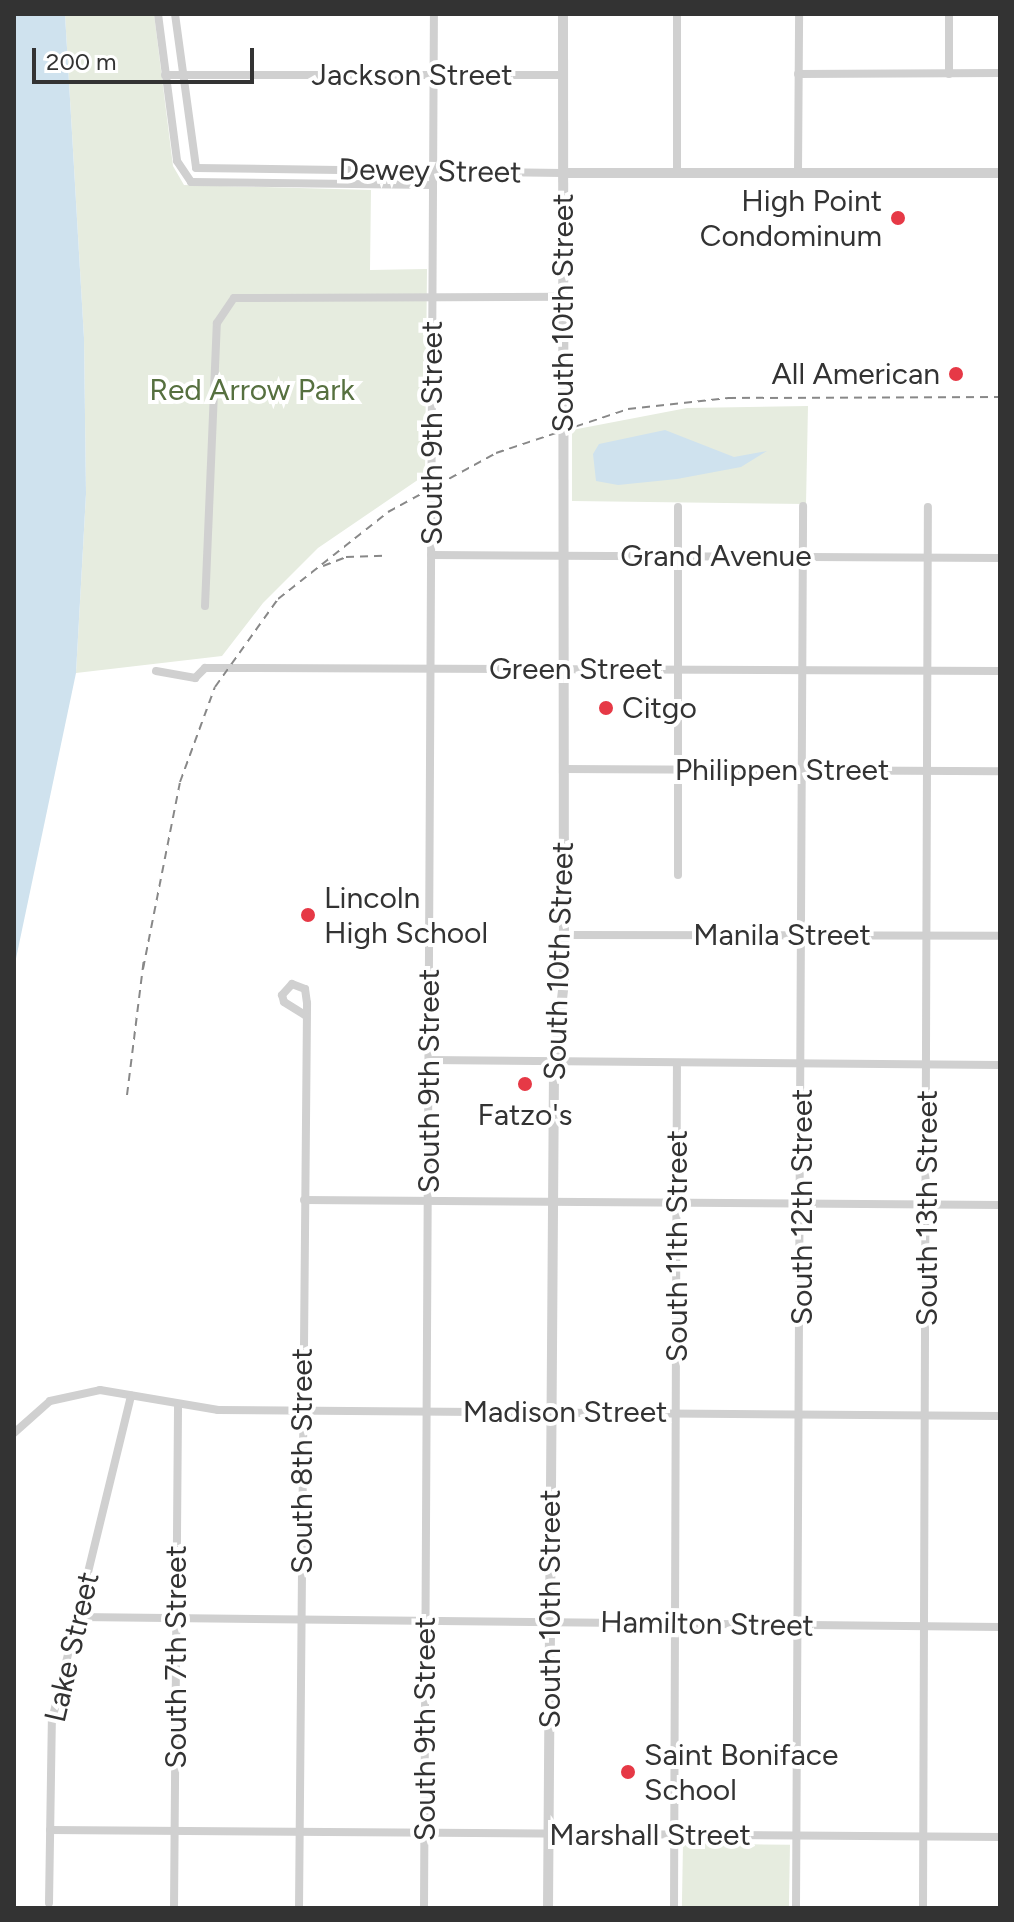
<!DOCTYPE html>
<html>
<head>
<meta charset="utf-8">
<style>
  body { margin:0 }
  #map { position:relative; width:1014px; height:1922px; overflow:hidden; background:#fff; font-family:Figtree,sans-serif }
  div>[style] { position:absolute }
  [style*='--x'] { left:calc(var(--x)*1px); top:calc(var(--y)*1px); width:calc(var(--w)*1px); rotate:calc(var(--a)*1deg) }
  .green>* { inset:0; background:#e6ecdf; transform-origin:0 0 }
  .water>* { inset:0; background:#cfe2ee }
  .minor>* { height:8px; margin:-4px; padding:0 4px; transform-origin:4px; border-radius:4px; background:#d0d0d0 }
  .tertiary>* { height:10px; margin:-5px; padding:0 5px; transform-origin:5px; border-radius:5px; background:#d0d0d0 }
  .rail>* { height:2px; margin-top:-1px; transform-origin:0; background:repeating-linear-gradient(90deg,#888 0 8px,transparent 0 14px) }
  .dots>* { width:22px; height:22px; translate:-50% -50%; box-sizing:border-box; border:4px solid #fff; border-radius:50% }
  span { translate:-50% -50%; white-space:nowrap; text-align:center; line-height:1.15; -webkit-text-stroke:8px #fff; paint-order:stroke }
  .street-label { font-size:30px; color:#333 }
  .poi-label { font-size:30px; color:#333 }
  .right { translate:-100% -50%; text-align:right }
  .left { translate:0 -50%; text-align:left }
  .park-label { font-size:30px; color:#56703f }
  .frame { position:absolute; inset:0; border:16px solid #333; pointer-events:none }
  .scale { position:absolute; left:32px; top:48px; width:222px; height:36px; box-sizing:border-box; border:4px solid #333; border-top:0; padding-left:10px; font-size:24px; line-height:28px; white-space:nowrap; color:#333; -webkit-text-stroke:6px #fff; paint-order:stroke }
</style>
</head>
<body>
<div id="map">
  <div class="green">
    <div style="clip-path:polygon(65px 14px,154px 14px,173px 166px,184px 185px,371px 190px,370px 270px,427px 269px,425px 475px,318px 548px,263px 603px,222px 656px,76px 673px,86px 494px,84px 338px)"></div>
    <div style="clip-path:polygon(808px 406px,806px 504px,572px 501px,572px 430px,687px 408px)"></div>
    <div style="left:683px;top:1843px;width:107px;height:65px;rotate:1deg"></div>
  </div>
  <div class="water">
    <div style="clip-path:polygon(14px 14px,65px 14px,84px 338px,86px 494px,76px 673px,14px 968px)"></div>
    <div style="clip-path:polygon(665px 430px,734px 457px,767px 451px,741px 467px,677px 479px,618px 485px,596px 481px,593px 454px,599px 444px)"></div>
  </div>
  <div class="minor">
    <div style="--x:158;--y:14;--w:148;--a:82.6"></div>
    <div style="--x:177;--y:161;--w:25;--a:56"></div>
    <div style="--x:191;--y:182;--w:241;--a:0.7"></div>
    <div style="--x:175;--y:14;--w:155;--a:82.2"></div>
    <div style="--x:677;--y:14;--w:159;--a:90"></div>
    <div style="--x:798;--y:74;--w:202;--a:-0.3"></div>
    <div style="--x:949;--y:74;--w:60;--a:-90"></div>
    <div style="--x:165;--y:75;--w:398;--a:0"></div>
    <div style="--x:196;--y:168;--w:367;--a:0.8"></div>
    <div style="--x:798;--y:173;--w:159;--a:-89.6"></div>
    <div style="--x:678;--y:507;--w:368;--a:90"></div>
    <div style="--x:431;--y:555;--w:569;--a:0.3"></div>
    <div style="--x:205;--y:606;--w:283;--a:-87.6"></div>
    <div style="--x:217;--y:323;--w:30;--a:-56"></div>
    <div style="--x:234;--y:298;--w:330;--a:-0.2"></div>
    <div style="--x:156;--y:671;--w:40;--a:10"></div>
    <div style="--x:195;--y:678;--w:14;--a:-45"></div>
    <div style="--x:205;--y:668;--w:22;--a:0"></div>
    <div style="--x:227;--y:668;--w:773;--a:0.22"></div>
    <div style="--x:564;--y:769;--w:436;--a:0.3"></div>
    <div style="--x:564;--y:935;--w:436;--a:0.1"></div>
    <div style="--x:429;--y:1060;--w:571;--a:0.5"></div>
    <div style="--x:304;--y:1200;--w:696;--a:0.41"></div>
    <div style="--x:14;--y:1433;--w:48;--a:-41.6"></div>
    <div style="--x:50;--y:1401;--w:51;--a:-12.4"></div>
    <div style="--x:100;--y:1390;--w:120;--a:9.6"></div>
    <div style="--x:218;--y:1410;--w:782;--a:0.44"></div>
    <div style="--x:78;--y:1617;--w:922;--a:0.62"></div>
    <div style="--x:50;--y:1830;--w:950;--a:0.42"></div>
    <div style="--x:49;--y:1903;--w:183;--a:-89.1"></div>
    <div style="--x:52;--y:1720;--w:334;--a:-76.3"></div>
    <div style="--x:174;--y:1908;--w:502;--a:-89.54"></div>
    <div style="--x:299;--y:1908;--w:905;--a:-89.49"></div>
    <div style="--x:307;--y:1003;--w:14;--a:-98"></div>
    <div style="--x:305;--y:989;--w:14;--a:-159"></div>
    <div style="--x:292;--y:984;--w:15;--a:132"></div>
    <div style="--x:282;--y:995;--w:7;--a:74"></div>
    <div style="--x:284;--y:1002;--w:25;--a:32"></div>
    <div style="--x:424;--y:1908;--w:1894;--a:-89.7"></div>
    <div style="--x:674;--y:1908;--w:844;--a:-89.8"></div>
    <div style="--x:796;--y:1908;--w:1402;--a:-89.71"></div>
    <div style="--x:923;--y:1908;--w:1401;--a:-89.8"></div>
  </div>
  <div class="tertiary">
    <div style="--x:563;--y:173;--w:437;--a:0"></div>
    <div style="--x:548;--y:1908;--w:841;--a:-89.59"></div>
    <div style="--x:554;--y:1067;--w:86;--a:-83.3"></div>
    <div style="--x:564;--y:982;--w:968;--a:-90.06"></div>
  </div>
  <div class="rail">
    <div style="--x:323;--y:566;--w:25;--a:-21"></div>
    <div style="--x:346;--y:557;--w:38;--a:-2"></div>
    <div style="--x:143;--y:969;--w:191;--a:-78.8"></div>
    <div style="--x:180;--y:782;--w:101;--a:-69.8"></div>
    <div style="--x:215;--y:687;--w:108;--a:-54.4"></div>
    <div style="--x:278;--y:599;--w:140;--a:-38.3"></div>
    <div style="--x:388;--y:512;--w:123;--a:-28.6"></div>
    <div style="--x:496;--y:453;--w:139;--a:-18.4"></div>
    <div style="--x:628;--y:409;--w:101;--a:-6.3"></div>
    <div style="--x:728;--y:398;--w:272;--a:-0.2"></div>
    <div style="--x:127;--y:1095;--w:137;--a:-82.9"></div>
  </div>
  <div class="dots">
    <div style="left:898px;top:218px;background:#e63946"></div>
    <div style="left:956px;top:374px;background:#e63946"></div>
    <div style="left:606px;top:708px;background:#e63946"></div>
    <div style="left:308px;top:915px;background:#e63946"></div>
    <div style="left:525px;top:1084px;background:#e63946"></div>
    <div style="left:628px;top:1772px;background:#e63946"></div>
  </div>
  <div class="street-label">
    <span style="left:412px;top:75px">Jackson Street</span>
    <span style="left:430px;top:171px;rotate:1deg">Dewey Street</span>
    <span style="left:563px;top:313px;rotate:-90deg">South 10th Street</span>
    <span style="left:432px;top:433px;rotate:-90deg">South 9th Street</span>
    <span style="left:716px;top:556px">Grand Avenue</span>
    <span style="left:576px;top:669px">Green Street</span>
    <span style="left:782px;top:770px">Philippen Street</span>
    <span style="left:782px;top:935px">Manila Street</span>
    <span style="left:559px;top:961px;rotate:-88deg">South 10th Street</span>
    <span style="left:429px;top:1081px;rotate:-90deg">South 9th Street</span>
    <span style="left:802px;top:1207px;rotate:-90deg">South 12th Street</span>
    <span style="left:927px;top:1208px;rotate:-90deg">South 13th Street</span>
    <span style="left:677px;top:1246px;rotate:-90deg">South 11th Street</span>
    <span style="left:565px;top:1412px">Madison Street</span>
    <span style="left:302px;top:1461px;rotate:-90deg">South 8th Street</span>
    <span style="left:550px;top:1609px;rotate:-90deg">South 10th Street</span>
    <span style="left:707px;top:1624px;rotate:1deg">Hamilton Street</span>
    <span style="left:72px;top:1647px;rotate:-77deg">Lake Street</span>
    <span style="left:176px;top:1657px;rotate:-90deg">South 7th Street</span>
    <span style="left:425px;top:1729px;rotate:-90deg">South 9th Street</span>
    <span style="left:650px;top:1835px">Marshall Street</span>
  </div>
  <div class="poi-label">
    <span class="right" style="left:882px;top:218px">High Point<br>Condominum</span>
    <span class="right" style="left:940px;top:374px">All American</span>
    <span class="left" style="left:622px;top:708px">Citgo</span>
    <span class="left" style="left:324px;top:915px">Lincoln<br>High School</span>
    <span style="left:525px;top:1115px">Fatzo's</span>
    <span class="left" style="left:644px;top:1772px">Saint Boniface<br>School</span>
  </div>
  <div class="park-label">
    <span style="left:252px;top:390px">Red Arrow Park</span>
  </div>
  <div class="frame"></div>
  <div class="scale">200 m</div>
</div>
</body>
</html>
